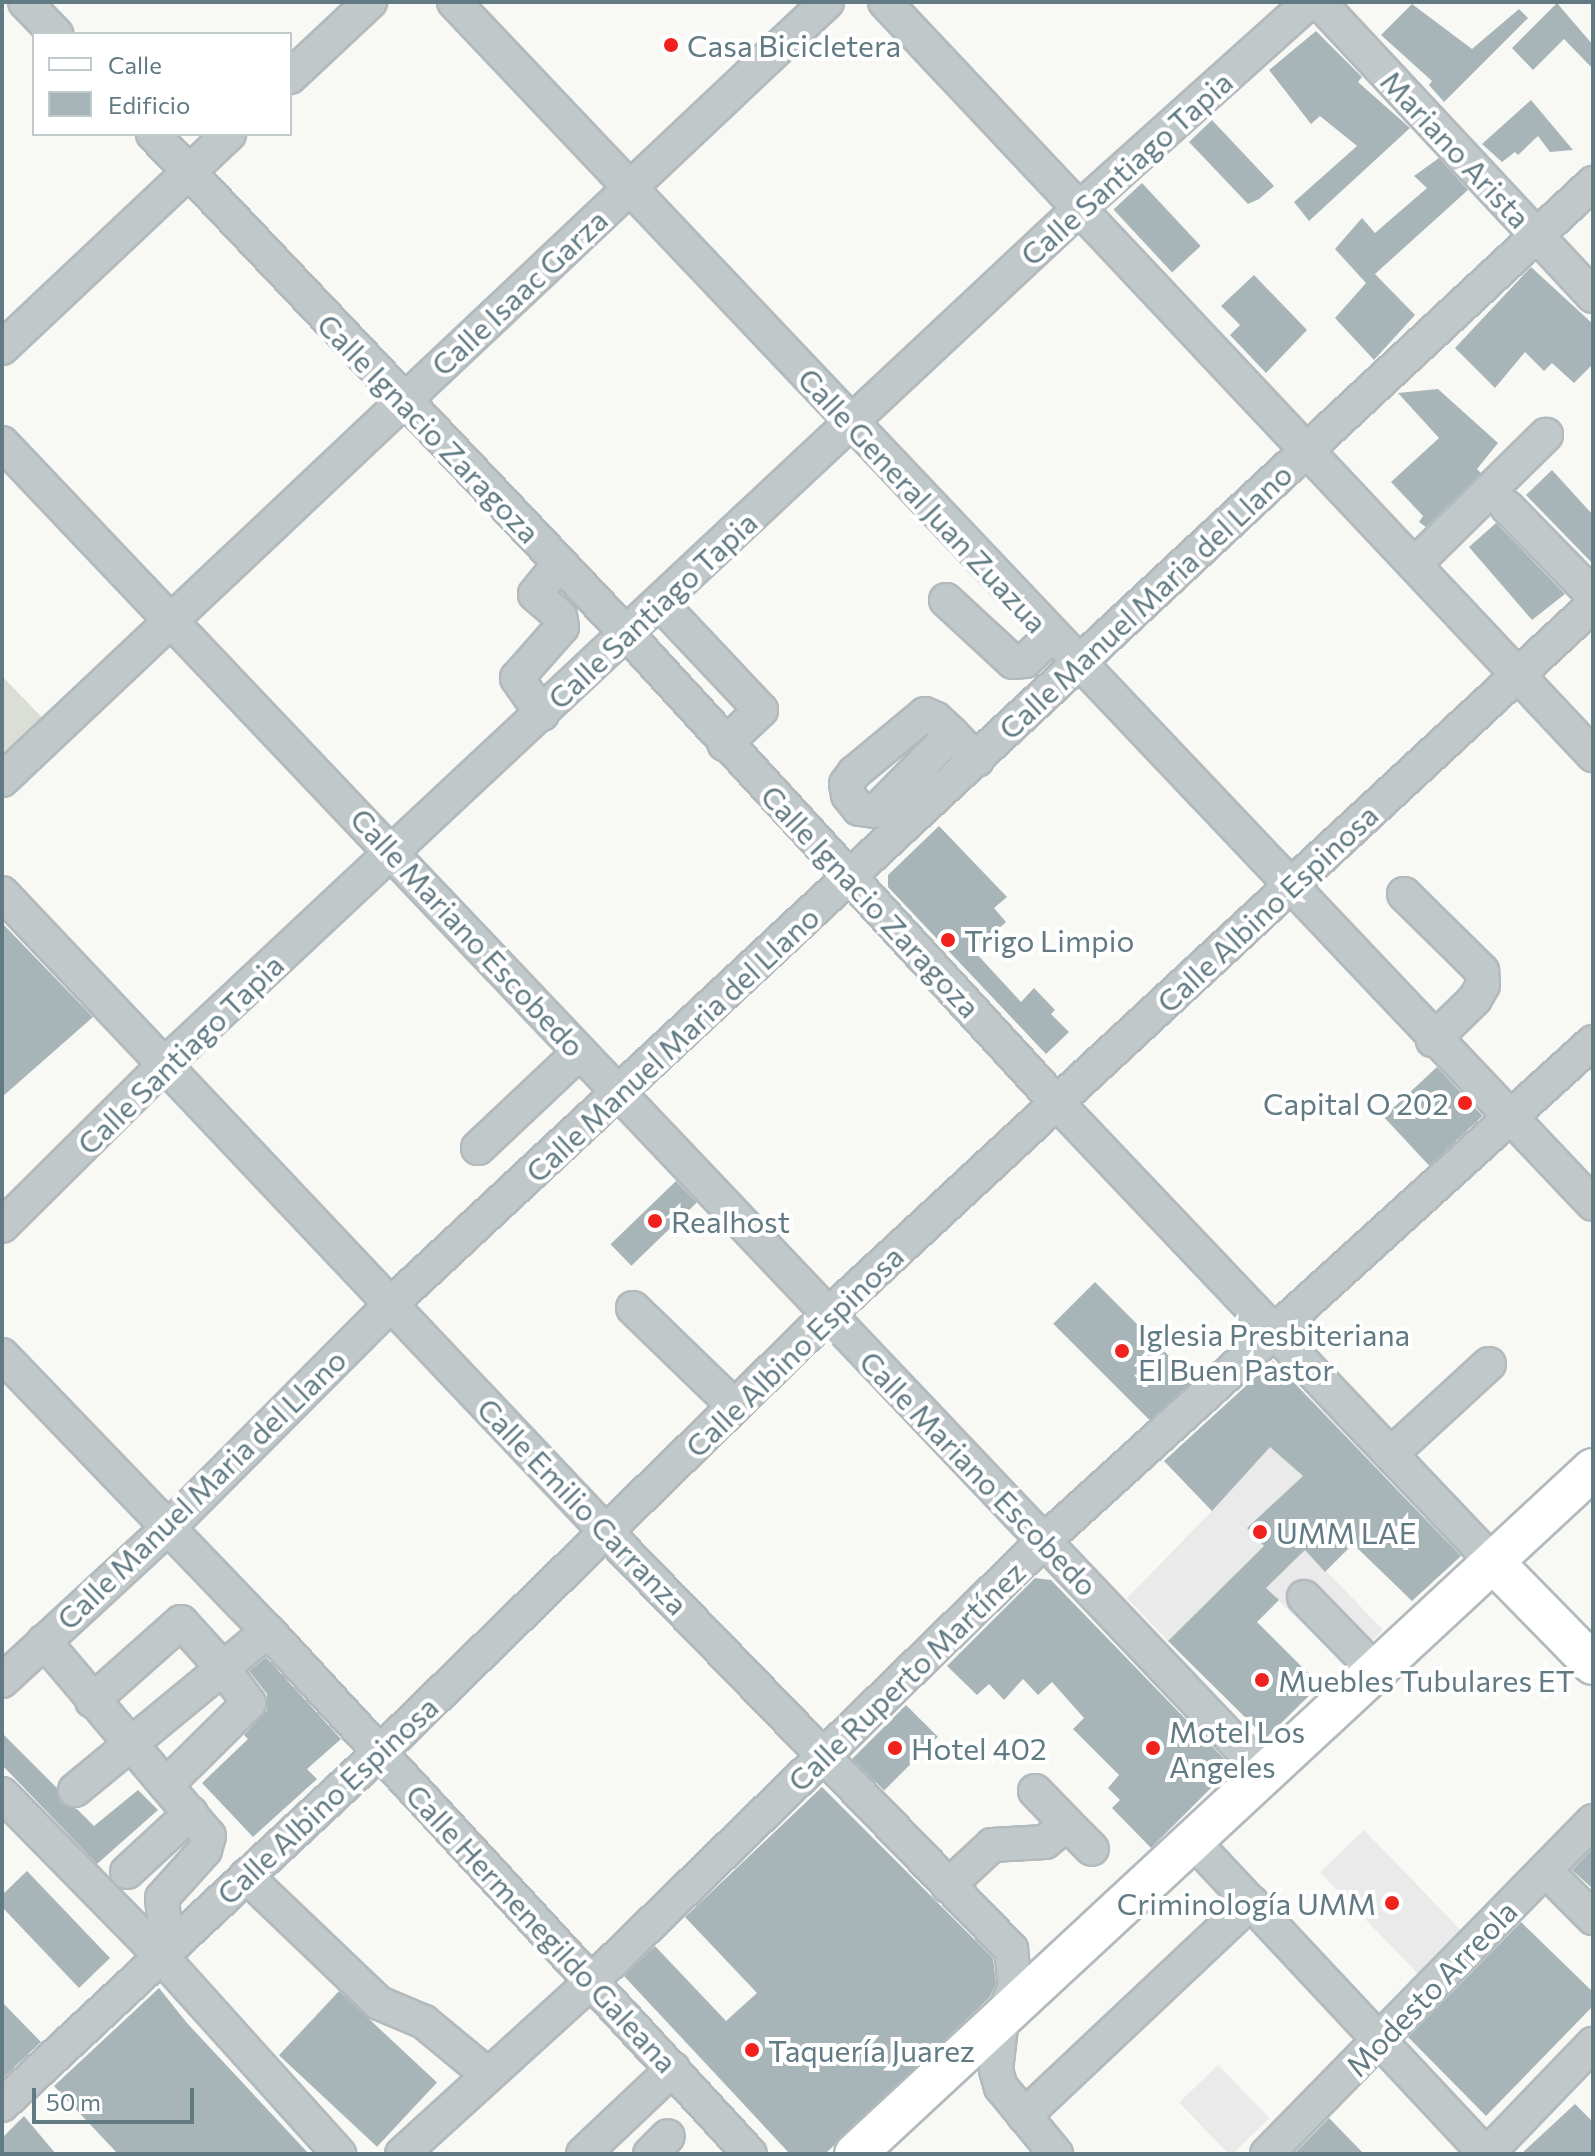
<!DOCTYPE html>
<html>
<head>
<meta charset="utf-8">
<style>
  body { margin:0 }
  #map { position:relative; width:1595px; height:2156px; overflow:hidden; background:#f8f8f5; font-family:Commissioner,sans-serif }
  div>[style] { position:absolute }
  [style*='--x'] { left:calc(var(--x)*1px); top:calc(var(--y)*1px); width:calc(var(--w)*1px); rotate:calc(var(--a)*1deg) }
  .built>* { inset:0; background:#e9eae9; transform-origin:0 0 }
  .green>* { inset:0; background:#daded4 }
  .building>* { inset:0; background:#a7b5b8; transform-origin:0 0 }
  .roads { filter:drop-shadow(2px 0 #b2babd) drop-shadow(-2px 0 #b2babd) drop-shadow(0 2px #b2babd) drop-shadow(0 -2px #b2babd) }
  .minor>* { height:32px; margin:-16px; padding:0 16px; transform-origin:16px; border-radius:16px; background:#c1c8ca }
  .major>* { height:40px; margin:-20px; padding:0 20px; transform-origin:20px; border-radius:20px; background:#fff }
  .dots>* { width:22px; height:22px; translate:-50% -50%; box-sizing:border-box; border:4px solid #fff; border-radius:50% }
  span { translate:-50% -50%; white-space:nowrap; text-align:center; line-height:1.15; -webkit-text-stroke:8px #fff; paint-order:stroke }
  .poi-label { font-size:30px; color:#617a83 }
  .left { translate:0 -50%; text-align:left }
  .right { translate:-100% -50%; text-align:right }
  .street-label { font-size:30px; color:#617a83 }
  .frame { position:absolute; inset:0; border:4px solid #617a83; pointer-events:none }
  .legend { position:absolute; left:32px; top:32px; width:260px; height:104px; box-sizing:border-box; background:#fff; border:2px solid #c0cacd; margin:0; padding:10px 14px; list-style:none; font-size:24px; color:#617a83 }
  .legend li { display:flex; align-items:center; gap:16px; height:40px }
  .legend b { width:40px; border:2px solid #c0cacd }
  .scale { position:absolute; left:32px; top:2088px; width:162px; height:36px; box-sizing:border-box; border:4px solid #617a83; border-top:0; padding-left:10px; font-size:24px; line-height:28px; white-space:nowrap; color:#617a83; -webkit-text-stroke:6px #fff; paint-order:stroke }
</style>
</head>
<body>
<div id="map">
  <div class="built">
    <div style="clip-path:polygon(1273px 1361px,1385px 1472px,1309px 1553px,1383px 1630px,1345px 1666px,1244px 1566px,1168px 1641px,1127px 1598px,1212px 1511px,1164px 1461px)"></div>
    <div style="left:1364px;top:1830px;width:143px;height:61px;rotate:46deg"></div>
    <div style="left:1218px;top:2065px;width:74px;height:54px;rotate:46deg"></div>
  </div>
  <div class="green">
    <div style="clip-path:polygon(2px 676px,57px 733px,2px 782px)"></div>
  </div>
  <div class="building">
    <div style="clip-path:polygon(1557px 3px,1593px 45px,1593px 69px,1564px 39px,1533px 70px,1512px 48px)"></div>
    <div style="clip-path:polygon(1412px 4px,1472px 49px,1519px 9px,1528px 18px,1444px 102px,1429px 85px,1432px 81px,1381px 35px)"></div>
    <div style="clip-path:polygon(1316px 31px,1362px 77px,1358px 82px,1410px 128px,1309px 221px,1294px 202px,1357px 146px,1320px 116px,1311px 124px,1269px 70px)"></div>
    <div style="clip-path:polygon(1531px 100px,1573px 150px,1550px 152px,1538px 136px,1518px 155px,1515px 152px,1502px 162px,1482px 144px)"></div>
    <div style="clip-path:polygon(1212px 120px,1274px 186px,1259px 199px,1248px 204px,1189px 142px)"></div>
    <div style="clip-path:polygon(1439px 158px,1468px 190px,1375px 274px,1415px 315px,1374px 360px,1335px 318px,1366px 283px,1335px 249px,1362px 218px,1375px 233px,1427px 188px,1414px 176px)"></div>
    <div style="left:1142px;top:183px;width:86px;height:39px;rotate:47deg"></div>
    <div style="clip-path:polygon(1531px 267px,1593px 324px,1593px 364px,1574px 383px,1552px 363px,1544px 371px,1525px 352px,1495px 388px,1455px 348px)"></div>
    <div style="clip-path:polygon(1254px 275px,1307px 330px,1266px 373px,1230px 335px,1240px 325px,1221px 306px)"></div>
    <div style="clip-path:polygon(1438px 389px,1498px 443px,1477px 469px,1481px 473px,1426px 527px,1419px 522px,1423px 516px,1391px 482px,1439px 438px,1398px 393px)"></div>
    <div style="clip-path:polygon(1552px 470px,1593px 515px,1593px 564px,1526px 495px)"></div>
    <div style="clip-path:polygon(1496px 523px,1565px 594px,1532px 620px,1469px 547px)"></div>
    <div style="clip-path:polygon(939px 826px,1007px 897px,994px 908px,1006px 922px,974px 951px,1021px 1002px,1034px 988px,1055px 1010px,1051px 1014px,1069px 1032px,1046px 1054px,888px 887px,888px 875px)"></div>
    <div style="clip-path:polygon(2px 923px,93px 1017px,2px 1097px)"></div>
    <div style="left:1437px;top:1067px;width:67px;height:73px;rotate:47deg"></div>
    <div style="left:676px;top:1181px;width:30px;height:91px;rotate:46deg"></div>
    <div style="left:1095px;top:1282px;width:139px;height:59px;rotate:45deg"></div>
    <div style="clip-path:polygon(1273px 1361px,1461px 1556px,1412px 1601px,1353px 1544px,1325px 1572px,1305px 1550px,1266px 1588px,1279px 1600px,1257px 1622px,1320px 1685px,1266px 1738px,1168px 1641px,1264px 1546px,1247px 1528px,1303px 1476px,1270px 1447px,1212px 1511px,1164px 1461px)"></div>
    <div style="clip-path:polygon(1035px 1578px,1051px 1580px,1232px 1767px,1151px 1848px,1112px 1808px,1120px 1800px,1108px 1788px,1119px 1775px,1073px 1729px,1084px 1718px,1052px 1682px,1038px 1695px,1023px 1679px,1004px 1700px,989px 1684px,977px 1695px,947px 1666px)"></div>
    <div style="clip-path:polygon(266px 1657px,341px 1739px,307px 1769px,317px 1779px,253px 1837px,202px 1783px,248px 1739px,244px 1735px,267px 1710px,267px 1694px,249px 1671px)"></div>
    <div style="left:906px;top:1705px;width:45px;height:76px;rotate:45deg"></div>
    <div style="clip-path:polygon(2px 1733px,57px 1788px,61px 1803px,77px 1809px,94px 1826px,138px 1790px,158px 1810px,97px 1864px,2px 1765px)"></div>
    <div style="clip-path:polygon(822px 1787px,993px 1958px,996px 1983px,990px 1997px,825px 2154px,790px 2154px,624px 1976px,655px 1946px,726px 2021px,757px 1993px,685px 1917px)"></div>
    <div style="clip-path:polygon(1593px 1848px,1593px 1889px,1572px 1870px)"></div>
    <div style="clip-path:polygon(27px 1871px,110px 1958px,79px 1988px,2px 1907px,2px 1895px)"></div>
    <div style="clip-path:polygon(1521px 1922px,1593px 1992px,1593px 2006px,1486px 2116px,1408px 2037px)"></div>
    <div style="clip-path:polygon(159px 1988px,187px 2023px,309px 2154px,118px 2154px,54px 2086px)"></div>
    <div style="left:339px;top:1991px;width:134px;height:88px;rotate:43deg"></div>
    <div style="clip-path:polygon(2px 2002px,41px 2042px,2px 2079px)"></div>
    <div style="clip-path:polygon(1575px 2104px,1593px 2122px,1593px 2154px,1521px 2154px)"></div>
    <div style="clip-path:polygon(24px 2116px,56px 2154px,2px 2154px,2px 2138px)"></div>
    <div style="clip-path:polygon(1329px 2118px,1364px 2154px,1294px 2154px)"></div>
  </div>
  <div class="roads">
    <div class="minor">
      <div style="--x:25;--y:2;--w:45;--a:45.9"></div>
      <div style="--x:454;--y:2;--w:1656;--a:46.54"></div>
      <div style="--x:885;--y:2;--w:1034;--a:46.76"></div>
      <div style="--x:1319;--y:2;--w:402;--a:47"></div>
      <div style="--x:290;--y:77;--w:110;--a:-43.2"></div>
      <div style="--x:153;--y:134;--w:689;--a:46.53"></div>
      <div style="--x:627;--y:634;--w:636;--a:47.48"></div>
      <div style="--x:1057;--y:1103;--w:634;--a:46.47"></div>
      <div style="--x:2;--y:348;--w:312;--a:-43.3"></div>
      <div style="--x:2;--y:443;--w:1832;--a:46.5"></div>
      <div style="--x:1507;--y:507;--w:123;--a:45.7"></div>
      <div style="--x:1415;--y:564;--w:184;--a:-44.6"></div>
      <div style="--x:946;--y:600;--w:91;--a:42.8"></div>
      <div style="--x:1013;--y:662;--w:12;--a:-5"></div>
      <div style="--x:1025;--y:661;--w:35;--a:-44"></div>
      <div style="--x:660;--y:603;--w:147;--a:46.7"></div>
      <div style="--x:761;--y:710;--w:50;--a:136.6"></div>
      <div style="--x:542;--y:714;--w:44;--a:-124.8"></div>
      <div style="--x:517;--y:678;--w:68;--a:-48.6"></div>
      <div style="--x:562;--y:627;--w:11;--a:-100"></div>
      <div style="--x:560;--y:616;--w:33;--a:-139"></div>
      <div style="--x:535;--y:594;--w:38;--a:-51"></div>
      <div style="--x:952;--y:734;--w:108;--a:134.6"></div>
      <div style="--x:876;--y:811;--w:17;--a:-173"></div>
      <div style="--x:859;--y:809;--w:18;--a:-128"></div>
      <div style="--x:848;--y:795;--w:11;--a:-100"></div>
      <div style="--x:846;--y:784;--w:14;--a:-54"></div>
      <div style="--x:854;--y:773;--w:92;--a:-39.7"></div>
      <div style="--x:925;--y:714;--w:12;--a:24"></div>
      <div style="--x:936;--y:719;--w:22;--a:43"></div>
      <div style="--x:952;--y:734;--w:36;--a:46"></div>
      <div style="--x:2;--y:780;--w:1134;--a:-43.32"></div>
      <div style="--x:2;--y:893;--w:881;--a:46.61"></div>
      <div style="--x:607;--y:1533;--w:580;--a:45.84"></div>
      <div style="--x:1011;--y:1949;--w:36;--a:84"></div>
      <div style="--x:1015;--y:1985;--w:36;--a:111"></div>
      <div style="--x:1002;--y:2019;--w:51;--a:96.7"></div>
      <div style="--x:996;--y:2070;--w:18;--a:74"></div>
      <div style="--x:1001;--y:2087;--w:87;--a:50.6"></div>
      <div style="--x:1404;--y:894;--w:110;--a:44.6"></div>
      <div style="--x:1482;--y:971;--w:14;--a:86"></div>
      <div style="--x:1483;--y:985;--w:16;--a:120"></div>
      <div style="--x:1475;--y:999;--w:59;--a:135.7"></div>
      <div style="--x:478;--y:1148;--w:140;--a:-43.3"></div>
      <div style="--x:2;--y:1226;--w:227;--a:-44.8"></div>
      <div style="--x:163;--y:1066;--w:1259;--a:-43.1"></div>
      <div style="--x:1082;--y:206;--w:305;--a:-41.9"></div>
      <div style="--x:633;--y:1308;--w:141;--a:44.1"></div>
      <div style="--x:2;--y:1355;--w:383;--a:46.1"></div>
      <div style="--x:268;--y:1631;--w:711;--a:47.34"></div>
      <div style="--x:1391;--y:1454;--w:133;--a:-42.6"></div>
      <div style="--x:1304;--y:1597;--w:102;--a:45.8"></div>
      <div style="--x:44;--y:1641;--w:255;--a:49.8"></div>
      <div style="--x:209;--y:1836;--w:15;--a:106"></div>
      <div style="--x:205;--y:1850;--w:64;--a:131.9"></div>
      <div style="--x:162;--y:1898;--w:51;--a:84.4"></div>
      <div style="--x:2;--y:1681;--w:224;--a:-42.7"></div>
      <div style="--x:167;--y:1529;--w:317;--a:-45.1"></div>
      <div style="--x:391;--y:1304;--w:1644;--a:-43"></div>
      <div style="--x:92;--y:1701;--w:119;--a:-41.6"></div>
      <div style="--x:181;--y:1622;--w:61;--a:47.7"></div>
      <div style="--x:222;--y:1667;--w:45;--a:53.1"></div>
      <div style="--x:249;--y:1703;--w:117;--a:135.3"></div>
      <div style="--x:75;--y:1790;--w:250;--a:-39.5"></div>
      <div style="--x:2;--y:1794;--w:226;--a:45.5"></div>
      <div style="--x:160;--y:1955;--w:268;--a:48"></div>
      <div style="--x:1067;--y:1824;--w:35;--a:45"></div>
      <div style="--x:1192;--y:1840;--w:430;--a:46.9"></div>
      <div style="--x:1545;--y:1870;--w:68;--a:45"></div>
      <div style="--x:127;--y:1872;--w:87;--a:-42.7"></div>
      <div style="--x:246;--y:1876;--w:184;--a:43.7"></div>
      <div style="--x:379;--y:2003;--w:49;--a:22.9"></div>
      <div style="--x:424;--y:2022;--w:83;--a:39.6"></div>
      <div style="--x:948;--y:1886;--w:60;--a:-43"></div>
      <div style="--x:992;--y:1845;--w:53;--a:-3.2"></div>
      <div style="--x:1045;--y:1842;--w:28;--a:-39"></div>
      <div style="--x:1067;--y:1824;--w:46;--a:-134.1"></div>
      <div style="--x:2;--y:2105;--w:516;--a:-43.04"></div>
      <div style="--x:379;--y:1753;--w:629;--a:-44.29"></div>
      <div style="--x:829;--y:1314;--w:1042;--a:-42.86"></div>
      <div style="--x:1024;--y:2116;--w:312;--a:-43.3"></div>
      <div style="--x:402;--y:2154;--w:258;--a:-42.3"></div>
      <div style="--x:593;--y:1980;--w:629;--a:-44.23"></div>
      <div style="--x:1044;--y:1541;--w:742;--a:-42.27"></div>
      <div style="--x:583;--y:2154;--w:124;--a:-43.4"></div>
      <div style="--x:650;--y:2154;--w:25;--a:-45"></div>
      <div style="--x:1267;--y:2154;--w:466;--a:-45.6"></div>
      <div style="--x:1487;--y:2154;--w:153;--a:-46.1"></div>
    </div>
    <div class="major">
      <div style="--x:1494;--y:1563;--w:141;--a:45.6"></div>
      <div style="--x:855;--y:2154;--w:1007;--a:-42.87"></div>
    </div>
  </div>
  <div class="dots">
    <div style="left:671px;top:45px;background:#f1211d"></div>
    <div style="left:948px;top:940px;background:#f1211d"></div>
    <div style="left:1465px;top:1103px;background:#f1211d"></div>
    <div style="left:655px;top:1221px;background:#f1211d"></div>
    <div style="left:1122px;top:1351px;background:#f1211d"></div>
    <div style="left:1260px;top:1532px;background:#f1211d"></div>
    <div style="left:1262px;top:1680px;background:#f1211d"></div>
    <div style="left:895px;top:1748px;background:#f1211d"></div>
    <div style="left:1153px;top:1748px;background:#f1211d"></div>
    <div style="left:1392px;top:1903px;background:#f1211d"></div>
    <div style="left:752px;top:2050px;background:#f1211d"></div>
  </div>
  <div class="poi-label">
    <span class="left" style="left:687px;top:45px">Casa Bicicletera</span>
    <span class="left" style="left:964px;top:940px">Trigo Limpio</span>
    <span class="right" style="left:1449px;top:1103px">Capital O 202</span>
    <span class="left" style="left:671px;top:1221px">Realhost</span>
    <span class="left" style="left:1138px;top:1351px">Iglesia Presbiteriana<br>El Buen Pastor</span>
    <span class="left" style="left:1276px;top:1532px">UMM LAE</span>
    <span class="left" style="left:1278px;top:1680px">Muebles Tubulares ET</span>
    <span class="left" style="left:1169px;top:1748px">Motel Los<br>Angeles</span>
    <span class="left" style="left:911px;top:1748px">Hotel 402</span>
    <span class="right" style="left:1376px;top:1903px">Criminología UMM</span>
    <span class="left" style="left:768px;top:2050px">Taquería Juarez</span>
  </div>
  <div class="street-label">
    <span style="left:1456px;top:149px;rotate:47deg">Mariano Arista</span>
    <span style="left:1126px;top:168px;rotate:-42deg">Calle Santiago Tapia</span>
    <span style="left:519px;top:292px;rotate:-43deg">Calle Isaac Garza</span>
    <span style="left:429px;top:428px;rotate:46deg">Calle Ignacio Zaragoza</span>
    <span style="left:923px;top:500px;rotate:47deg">Calle General Juan Zuazua</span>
    <span style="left:1145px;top:601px;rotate:-43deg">Calle Manuel Maria del Llano</span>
    <span style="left:652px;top:610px;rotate:-43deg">Calle Santiago Tapia</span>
    <span style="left:871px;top:901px;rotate:47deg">Calle Ignacio Zaragoza</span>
    <span style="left:1267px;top:908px;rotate:-43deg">Calle Albino Espinosa</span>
    <span style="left:468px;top:932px;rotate:47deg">Calle Mariano Escobedo</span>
    <span style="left:672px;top:1044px;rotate:-43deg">Calle Manuel Maria del Llano</span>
    <span style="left:180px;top:1054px;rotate:-44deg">Calle Santiago Tapia</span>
    <span style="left:794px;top:1351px;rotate:-44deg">Calle Albino Espinosa</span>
    <span style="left:979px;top:1473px;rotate:46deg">Calle Mariano Escobedo</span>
    <span style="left:201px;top:1489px;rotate:-44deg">Calle Manuel Maria del Llano</span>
    <span style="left:583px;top:1506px;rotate:46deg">Calle Emilio Carranza</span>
    <span style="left:906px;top:1676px;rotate:-44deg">Calle Ruperto Martínez</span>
    <span style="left:327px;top:1800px;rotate:-43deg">Calle Albino Espinosa</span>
    <span style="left:542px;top:1928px;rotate:47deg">Calle Hermenegildo Galeana</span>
    <span style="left:1431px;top:1988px;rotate:-46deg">Modesto Arreola</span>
  </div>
  <div class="frame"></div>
  <ul class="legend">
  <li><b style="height:10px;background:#fff"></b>Calle</li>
  <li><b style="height:22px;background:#a7b5b8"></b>Edificio</li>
  </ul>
  <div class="scale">50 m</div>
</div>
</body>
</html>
